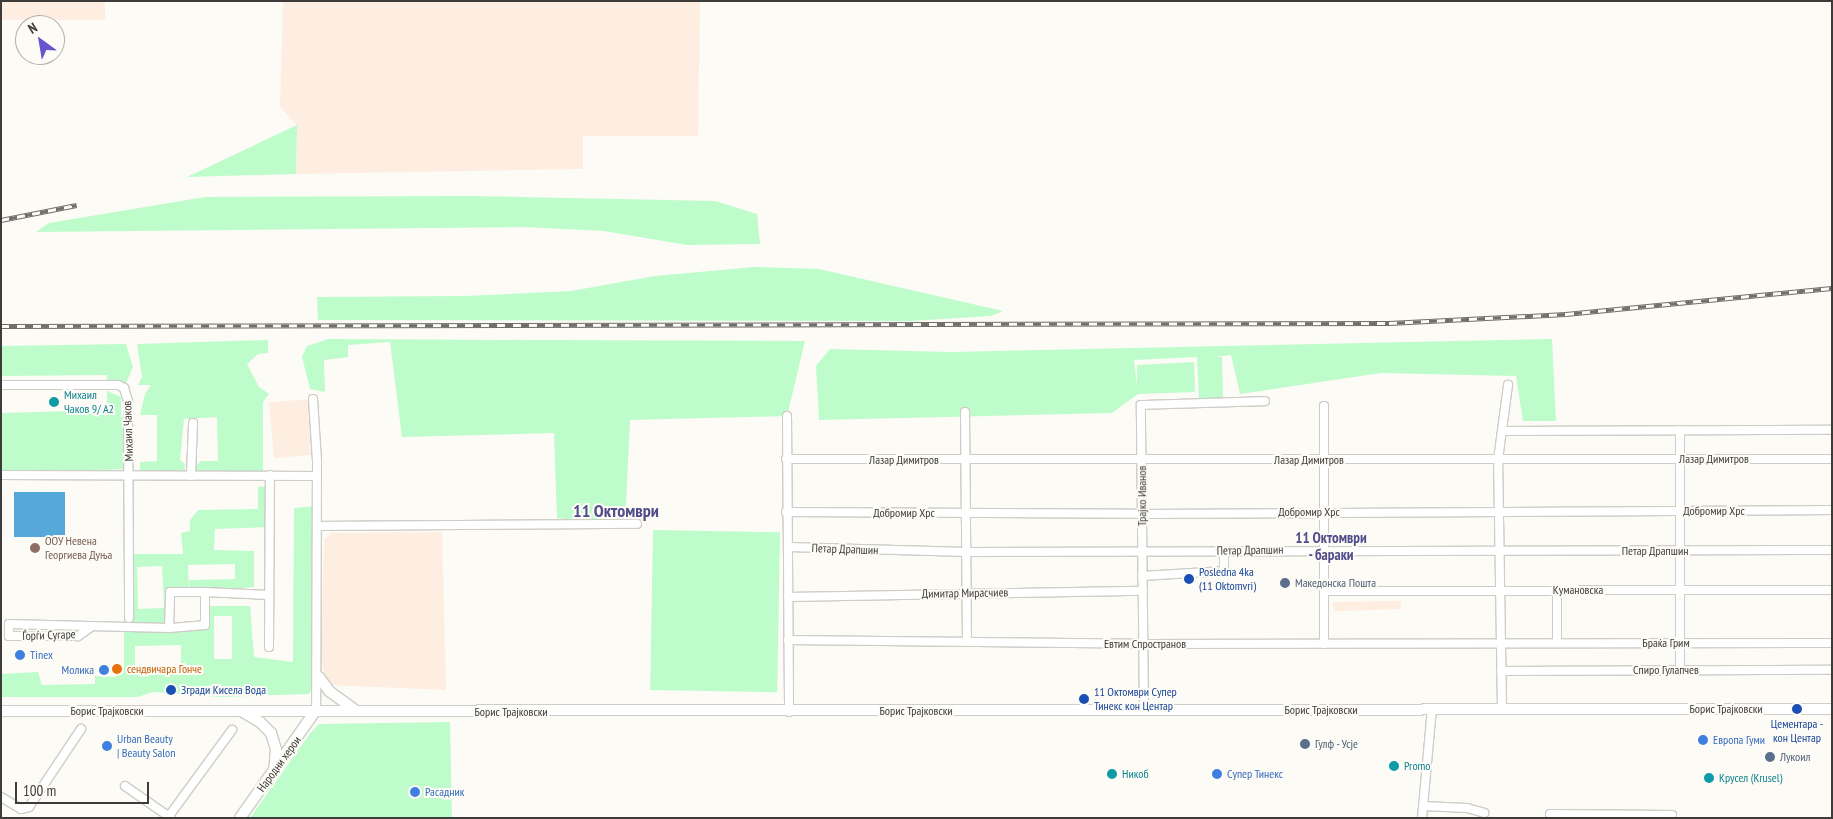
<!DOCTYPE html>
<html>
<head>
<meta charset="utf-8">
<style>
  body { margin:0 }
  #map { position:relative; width:1833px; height:819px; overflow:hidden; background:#fcfbf5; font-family:"PT Sans Narrow",sans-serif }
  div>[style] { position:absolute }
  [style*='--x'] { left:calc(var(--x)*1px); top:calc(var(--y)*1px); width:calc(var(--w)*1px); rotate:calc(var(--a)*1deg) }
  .industrial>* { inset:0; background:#feeee1; transform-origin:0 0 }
  .green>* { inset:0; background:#befccc; transform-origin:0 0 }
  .water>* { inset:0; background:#56a8db; transform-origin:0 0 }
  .roads { filter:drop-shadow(1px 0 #cecdc7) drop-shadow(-1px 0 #cecdc7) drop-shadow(0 1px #cecdc7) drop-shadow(0 -1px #cecdc7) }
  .minor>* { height:8px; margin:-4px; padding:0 4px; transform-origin:4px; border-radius:4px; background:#fff }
  .tertiary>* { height:10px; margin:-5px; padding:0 5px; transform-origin:5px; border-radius:5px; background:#fff }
  .rail>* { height:4.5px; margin-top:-2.25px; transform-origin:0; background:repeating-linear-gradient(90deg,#fcfbf5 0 8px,#706f6c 0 16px); box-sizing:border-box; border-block:1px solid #706f6c }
  .dots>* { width:14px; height:14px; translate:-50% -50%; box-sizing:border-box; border:2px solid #fcfbf5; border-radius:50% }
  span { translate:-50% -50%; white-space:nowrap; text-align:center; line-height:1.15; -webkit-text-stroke:4px #fcfbf5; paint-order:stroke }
  .culture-label { font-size:12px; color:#0d838f }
  .left { translate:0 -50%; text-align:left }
  .street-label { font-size:12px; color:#3d3c3a }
  .education-label { font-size:12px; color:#785e54 }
  .transit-label { font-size:12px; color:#164399 }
  .service-label { font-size:12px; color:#4e5e75 }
  .shop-label { font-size:12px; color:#366cbe }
  .right { translate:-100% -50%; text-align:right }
  .food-label { font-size:12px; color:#c56008 }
  .quarter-label { font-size:15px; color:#514c8b; font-weight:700 }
  .district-label { font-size:18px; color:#514c8b; font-weight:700 }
  .frame { position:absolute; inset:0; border:2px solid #3d3c3a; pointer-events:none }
  .north { position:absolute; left:15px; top:15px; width:50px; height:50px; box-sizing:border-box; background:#fcfbf5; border:1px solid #b0afaa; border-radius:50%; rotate:328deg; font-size:14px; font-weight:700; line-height:20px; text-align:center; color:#3d3c3a }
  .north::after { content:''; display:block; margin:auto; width:18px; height:22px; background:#6554cd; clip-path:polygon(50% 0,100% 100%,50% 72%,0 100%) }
  .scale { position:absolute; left:15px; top:782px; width:134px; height:22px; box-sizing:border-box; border:2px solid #3d3c3a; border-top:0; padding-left:6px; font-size:15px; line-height:18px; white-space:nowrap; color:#3d3c3a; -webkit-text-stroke:4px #fcfbf5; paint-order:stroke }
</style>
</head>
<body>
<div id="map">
  <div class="industrial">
    <div style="left:1px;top:1px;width:104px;height:19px"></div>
    <div style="clip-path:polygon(283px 1px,700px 1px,698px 136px,583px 136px,583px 169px,296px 174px,297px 125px,280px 107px)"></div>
    <div style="left:308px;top:399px;width:56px;height:39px;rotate:85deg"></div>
    <div style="clip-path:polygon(442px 532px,446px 690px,328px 685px,321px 661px,324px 540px,332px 533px)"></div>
    <div style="clip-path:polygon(1401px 601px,1401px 609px,1341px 611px,1334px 611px,1333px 602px)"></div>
  </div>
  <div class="green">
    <div style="clip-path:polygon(297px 125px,296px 174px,187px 177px)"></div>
    <div style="clip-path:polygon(473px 196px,715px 201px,757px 214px,760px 244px,687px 245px,604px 231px,523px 227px,36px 232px,49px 223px,205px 197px)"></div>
    <div style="clip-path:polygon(754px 267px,819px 269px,1003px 311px,991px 316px,911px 321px,318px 320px,317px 297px,465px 296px,571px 291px,655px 276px)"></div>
    <div style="clip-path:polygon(328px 339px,536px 340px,805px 341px,787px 416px,630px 420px,625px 526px,557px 518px,554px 433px,402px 437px,390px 342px,348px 345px,348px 357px,324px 360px,325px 392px,310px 389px,302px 357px,307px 346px)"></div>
    <div style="clip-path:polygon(1552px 339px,1556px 421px,1523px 421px,1516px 376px,1381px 373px,1240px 394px,1231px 355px,1215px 357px,1222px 357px,1223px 398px,1199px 399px,1197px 357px,1134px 360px,1137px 386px,1137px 365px,1194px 362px,1195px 392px,1138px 394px,1112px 413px,819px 420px,816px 366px,830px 349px,951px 352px)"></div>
    <div style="clip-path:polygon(268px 340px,268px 353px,258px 354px,247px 364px,259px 387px,269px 394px,263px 402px,263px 475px,196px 476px,195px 467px,201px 461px,218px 461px,217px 417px,184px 419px,180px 460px,185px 464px,184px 476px,140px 477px,140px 462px,157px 461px,157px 415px,140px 415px,145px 394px,151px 385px,138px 385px,142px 377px,137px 344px)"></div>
    <div style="clip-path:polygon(126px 344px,133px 367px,124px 388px,106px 385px,107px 375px,1px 376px,1px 346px)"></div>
    <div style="clip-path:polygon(107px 391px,121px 397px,121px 417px,128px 417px,128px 469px,1px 473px,1px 413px,107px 410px)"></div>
    <div style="clip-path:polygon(evenodd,270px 486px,270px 527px,215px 529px,214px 550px,254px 551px,254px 587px,190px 592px,189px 580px,235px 579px,235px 564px,188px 565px,189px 592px,171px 592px,169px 627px,205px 625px,207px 606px,250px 606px,254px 657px,293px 662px,294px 508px,317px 506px,319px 677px,309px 694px,220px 697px,153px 692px,137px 697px,1px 697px,1px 674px,38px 672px,42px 685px,95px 684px,95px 676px,116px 677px,116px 671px,124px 671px,124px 628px,129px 628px,129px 549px,133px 548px,134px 554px,183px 554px,181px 533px,190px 531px,190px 520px,198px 510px,258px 509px,258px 487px,270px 486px,162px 566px,164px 608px,138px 609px,137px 567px,162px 566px,270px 486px,214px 616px,232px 616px,232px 659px,214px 659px,214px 616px,270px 486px,181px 645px,181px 667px,135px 667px,135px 646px,181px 645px)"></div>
    <div style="left:653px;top:530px;width:127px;height:160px;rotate:1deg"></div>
    <div style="clip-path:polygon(450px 722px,452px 818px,250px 818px,311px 732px,319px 724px)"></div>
  </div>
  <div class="water">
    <div style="left:14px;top:492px;width:51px;height:45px"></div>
  </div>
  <div class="roads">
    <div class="minor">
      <div style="--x:1;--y:385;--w:117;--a:0"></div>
      <div style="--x:118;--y:385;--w:7;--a:27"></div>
      <div style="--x:124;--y:388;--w:14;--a:73"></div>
      <div style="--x:128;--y:401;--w:217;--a:89.7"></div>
      <div style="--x:313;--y:399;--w:62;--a:86.3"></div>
      <div style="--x:317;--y:461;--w:249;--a:90.2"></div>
      <div style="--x:965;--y:412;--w:229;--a:89.5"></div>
      <div style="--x:787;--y:416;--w:296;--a:89.6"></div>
      <div style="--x:1680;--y:430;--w:240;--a:90"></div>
      <div style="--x:1502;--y:431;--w:330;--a:-0.2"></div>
      <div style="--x:786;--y:459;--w:1046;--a:0"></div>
      <div style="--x:1;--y:475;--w:316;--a:0.2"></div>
      <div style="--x:191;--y:476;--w:53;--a:-87.8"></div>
      <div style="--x:786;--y:512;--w:356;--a:0.3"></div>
      <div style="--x:1142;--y:514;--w:690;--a:-0.33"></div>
      <div style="--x:317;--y:526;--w:320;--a:-0.4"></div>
      <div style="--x:788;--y:547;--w:180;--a:1.6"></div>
      <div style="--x:968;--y:552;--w:864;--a:-0.13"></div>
      <div style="--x:1142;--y:576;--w:82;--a:-3.5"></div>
      <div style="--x:1224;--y:571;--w:20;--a:-90"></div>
      <div style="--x:1557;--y:590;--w:52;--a:90"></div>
      <div style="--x:1324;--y:591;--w:508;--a:-0.11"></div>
      <div style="--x:205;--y:592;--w:33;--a:90"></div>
      <div style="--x:205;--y:625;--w:36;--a:175"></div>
      <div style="--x:169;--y:628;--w:36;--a:-88"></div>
      <div style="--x:170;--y:592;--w:35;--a:0"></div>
      <div style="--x:205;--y:592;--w:64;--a:2.7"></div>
      <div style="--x:788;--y:597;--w:355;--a:-1"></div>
      <div style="--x:91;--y:627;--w:16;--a:145"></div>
      <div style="--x:78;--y:636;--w:69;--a:180"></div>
      <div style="--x:9;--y:636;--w:12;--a:-90"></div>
      <div style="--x:9;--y:624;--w:160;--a:1.4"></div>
      <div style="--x:788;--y:640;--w:355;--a:0.6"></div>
      <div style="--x:1143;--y:644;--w:689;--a:-0.08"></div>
      <div style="--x:1324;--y:644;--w:238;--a:-90"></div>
      <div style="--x:269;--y:647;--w:172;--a:-89.7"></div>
      <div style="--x:1501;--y:671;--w:331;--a:-0.2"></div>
      <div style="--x:1502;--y:708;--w:248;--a:-90.9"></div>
      <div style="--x:1498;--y:460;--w:76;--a:-82.4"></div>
      <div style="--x:1144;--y:711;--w:306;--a:-90.6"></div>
      <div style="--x:1141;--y:405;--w:124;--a:-1.8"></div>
      <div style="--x:125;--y:786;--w:56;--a:34.8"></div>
      <div style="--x:1;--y:797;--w:23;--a:31"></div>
      <div style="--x:21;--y:809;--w:8;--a:-14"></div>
      <div style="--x:29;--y:807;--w:94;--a:-56.3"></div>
      <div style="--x:1423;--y:806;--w:44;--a:2.6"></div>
      <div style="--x:1467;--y:808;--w:18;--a:16"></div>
      <div style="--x:1550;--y:814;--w:122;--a:0.5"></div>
      <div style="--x:169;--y:816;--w:107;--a:-53.8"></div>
      <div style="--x:1422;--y:818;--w:109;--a:-84.8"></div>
    </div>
    <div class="tertiary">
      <div style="--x:319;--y:677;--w:17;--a:54"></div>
      <div style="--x:329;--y:691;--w:34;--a:36"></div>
      <div style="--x:1;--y:711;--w:1831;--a:-0.06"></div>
      <div style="--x:241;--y:711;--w:22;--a:30"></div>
      <div style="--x:260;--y:722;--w:16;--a:45"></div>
      <div style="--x:271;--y:733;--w:17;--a:73"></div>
      <div style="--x:276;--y:749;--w:21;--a:95"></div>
      <div style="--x:240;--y:818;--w:132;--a:-54.9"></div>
    </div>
  </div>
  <div class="rail">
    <div style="--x:1;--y:220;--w:77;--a:-11.2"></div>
    <div style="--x:1;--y:326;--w:1388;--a:-0.12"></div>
    <div style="--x:1389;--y:323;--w:177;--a:-2.9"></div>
    <div style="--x:1566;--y:314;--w:267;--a:-5.6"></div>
  </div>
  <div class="dots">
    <div style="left:54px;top:402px;background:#0f9aa8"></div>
    <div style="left:35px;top:548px;background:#8d6e63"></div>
    <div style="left:1189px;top:579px;background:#1a4fb4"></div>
    <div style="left:1285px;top:583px;background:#5c6f8a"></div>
    <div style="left:20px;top:655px;background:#3f7fe0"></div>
    <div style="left:117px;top:669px;background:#e8710a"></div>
    <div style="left:104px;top:670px;background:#3f7fe0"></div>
    <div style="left:171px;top:690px;background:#1a4fb4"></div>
    <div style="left:1084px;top:699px;background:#1a4fb4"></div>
    <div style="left:1797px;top:709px;background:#1a4fb4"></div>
    <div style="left:1703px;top:740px;background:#3f7fe0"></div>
    <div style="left:1305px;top:744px;background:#5c6f8a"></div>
    <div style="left:107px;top:746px;background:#3f7fe0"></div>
    <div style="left:1770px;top:757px;background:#5c6f8a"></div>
    <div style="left:1394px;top:766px;background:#0f9aa8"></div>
    <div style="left:1112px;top:774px;background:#0f9aa8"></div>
    <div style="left:1217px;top:774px;background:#3f7fe0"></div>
    <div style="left:1709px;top:778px;background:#0f9aa8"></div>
    <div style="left:415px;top:792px;background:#3f7fe0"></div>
  </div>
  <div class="culture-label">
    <span class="left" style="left:64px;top:402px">Михаил<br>Чаков 9/ А2</span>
    <span class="left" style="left:1404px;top:766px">Promo</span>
    <span class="left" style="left:1122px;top:774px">Никоб</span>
    <span class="left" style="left:1719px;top:778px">Крусел (Krusel)</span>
  </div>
  <div class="street-label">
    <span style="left:128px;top:431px;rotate:-92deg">Михаил Чаков</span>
    <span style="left:1714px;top:459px">Лазар Димитров</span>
    <span style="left:904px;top:460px">Лазар Димитров</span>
    <span style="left:1309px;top:460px">Лазар Димитров</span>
    <span style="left:1142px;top:496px;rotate:-90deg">Трајко Иванов</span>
    <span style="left:1714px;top:511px">Добромир Хрс</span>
    <span style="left:1309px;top:512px">Добромир Хрс</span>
    <span style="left:904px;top:513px">Добромир Хрс</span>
    <span style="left:845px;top:549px;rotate:2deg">Петар Драпшин</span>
    <span style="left:1250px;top:550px;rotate:-1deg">Петар Драпшин</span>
    <span style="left:1655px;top:551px">Петар Драпшин</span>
    <span style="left:1578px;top:590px">Кумановска</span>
    <span style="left:965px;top:593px;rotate:-1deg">Димитар Мирасчиев</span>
    <span style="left:49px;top:635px;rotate:-2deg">Ѓорѓи Сугаре</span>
    <span style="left:1666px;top:643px">Браќа Грим</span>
    <span style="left:1145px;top:644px">Евтим Спространов</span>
    <span style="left:1666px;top:670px">Спиро Гулапчев</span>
    <span style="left:1726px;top:709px">Борис Трајковски</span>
    <span style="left:1321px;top:710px">Борис Трајковски</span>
    <span style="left:107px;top:711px">Борис Трајковски</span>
    <span style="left:916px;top:711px">Борис Трајковски</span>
    <span style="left:511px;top:712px">Борис Трајковски</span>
    <span style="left:279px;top:764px;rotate:-54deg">Народни херои</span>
  </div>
  <div class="education-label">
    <span class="left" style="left:45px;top:548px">ООУ Невена<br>Георгиева Дуња</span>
  </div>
  <div class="transit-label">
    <span class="left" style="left:1199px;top:579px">Posledna 4ka<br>(11 Oktomvri)</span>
    <span class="left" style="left:181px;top:690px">Згради Кисела Вода</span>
    <span class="left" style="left:1094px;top:699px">11 Октомври Супер<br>Тинекс кон Центар</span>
    <span style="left:1797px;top:731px">Цементара -<br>кон Центар</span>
  </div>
  <div class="service-label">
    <span class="left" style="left:1295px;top:583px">Македонска Пошта</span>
    <span class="left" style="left:1315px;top:744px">Гулф - Усје</span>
    <span class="left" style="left:1780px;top:757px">Лукоил</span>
  </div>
  <div class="shop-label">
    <span class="left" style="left:30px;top:655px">Tinex</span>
    <span class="right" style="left:94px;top:670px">Молика</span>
    <span class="left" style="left:117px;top:746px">Urban Beauty<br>| Beauty Salon</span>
    <span class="left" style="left:1713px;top:740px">Европа Гуми</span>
    <span class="left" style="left:1227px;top:774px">Супер Тинекс</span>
    <span class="left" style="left:425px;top:792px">Расадник</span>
  </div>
  <div class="food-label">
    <span class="left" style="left:127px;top:669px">сендвичара Гонче</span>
  </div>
  <div class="quarter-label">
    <span style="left:1331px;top:546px">11 Октомври<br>- бараки</span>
  </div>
  <div class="district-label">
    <span style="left:616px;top:511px">11 Октомври</span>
  </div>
  <div class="frame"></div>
  <div class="north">N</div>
  <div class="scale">100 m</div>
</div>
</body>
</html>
